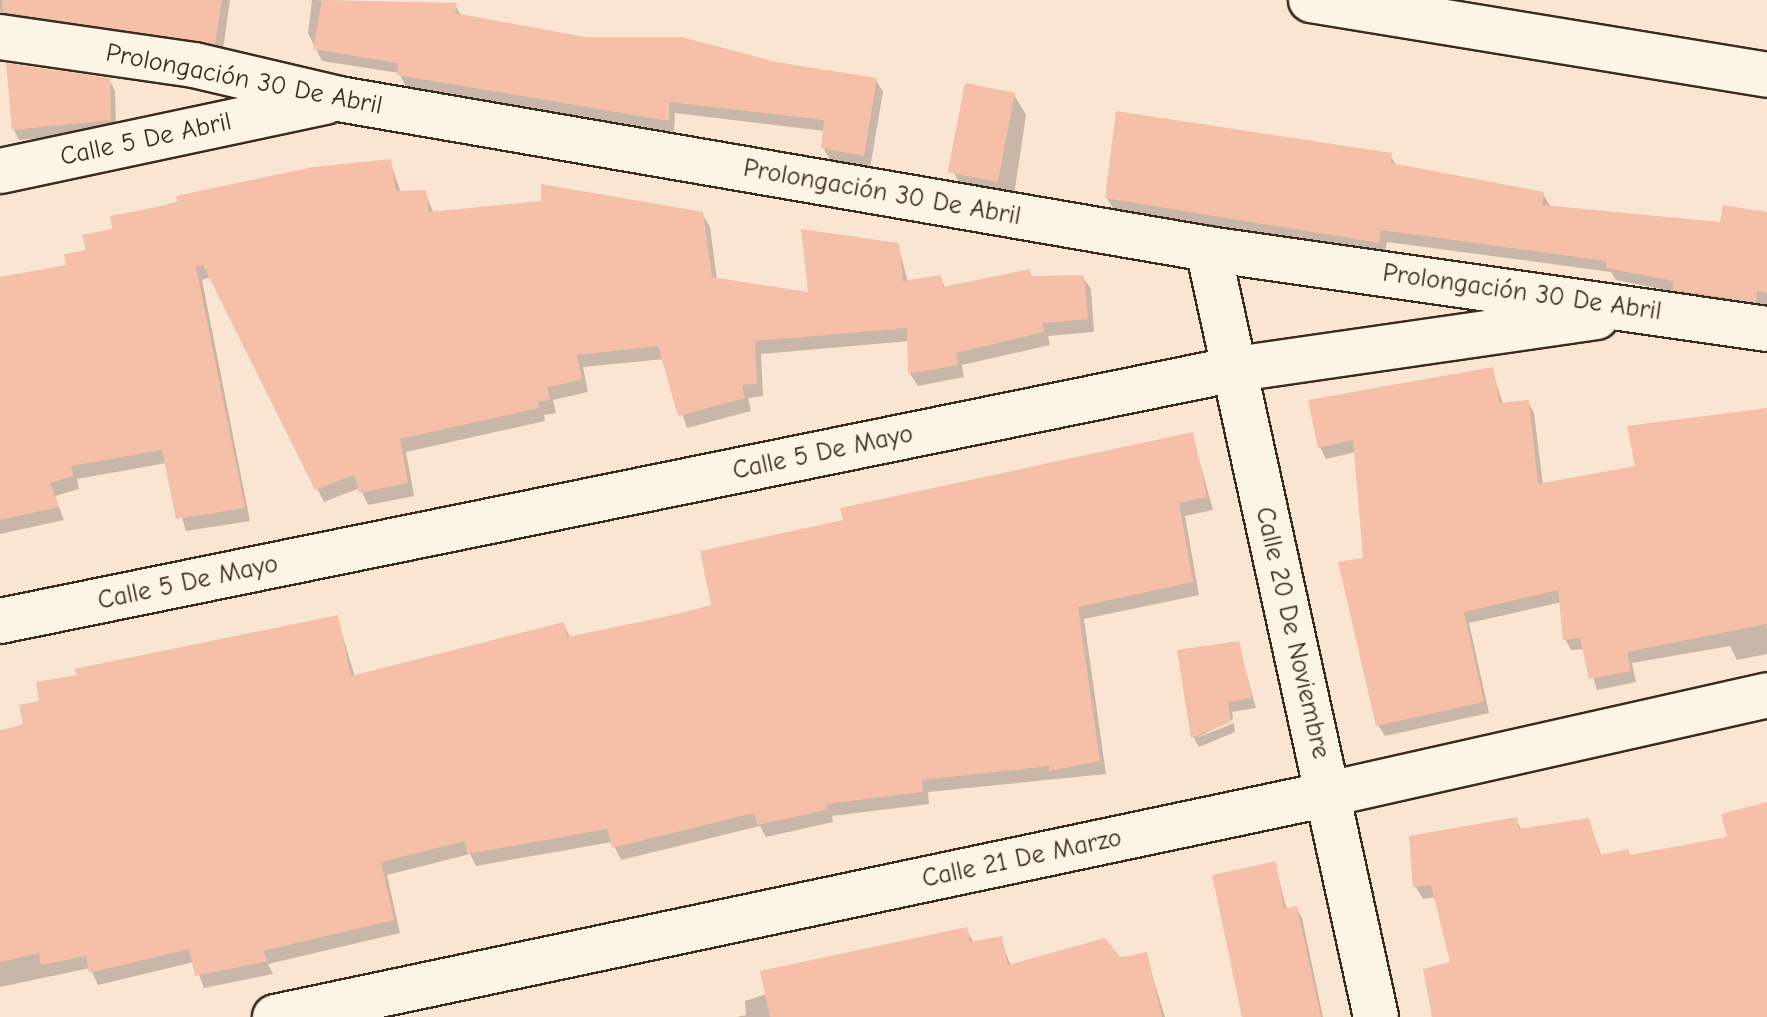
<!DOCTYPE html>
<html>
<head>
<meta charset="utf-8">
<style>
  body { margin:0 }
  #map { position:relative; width:1767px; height:1017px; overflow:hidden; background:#fae5d3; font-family:"Comic Neue",sans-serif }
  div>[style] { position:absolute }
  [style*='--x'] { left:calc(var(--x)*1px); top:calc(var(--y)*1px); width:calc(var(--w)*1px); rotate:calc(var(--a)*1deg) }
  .shadow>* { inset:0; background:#0003 }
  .building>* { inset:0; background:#f5bfa8; transform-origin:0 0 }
  .roads { filter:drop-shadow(2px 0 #3b2a1e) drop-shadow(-2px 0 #3b2a1e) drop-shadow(0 2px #3b2a1e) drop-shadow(0 -2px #3b2a1e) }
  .minor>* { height:44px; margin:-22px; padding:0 22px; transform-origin:22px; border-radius:22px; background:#fcf5e5 }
  .motorway>* { height:44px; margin:-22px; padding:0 22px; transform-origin:22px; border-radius:22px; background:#fcf5e5 }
  span { translate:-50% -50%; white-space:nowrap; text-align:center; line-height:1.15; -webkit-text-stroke:8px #fcf5e5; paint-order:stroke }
  .street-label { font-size:26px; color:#3b2a1e }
</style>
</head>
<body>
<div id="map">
  <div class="shadow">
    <div style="clip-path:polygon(0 0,230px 0,222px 57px,0 28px)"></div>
    <div style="clip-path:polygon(312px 0,455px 5px,462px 17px,585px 39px,876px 80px,883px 92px,870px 168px,830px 160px,823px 147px,825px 131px,675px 113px,674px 132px,406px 87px,399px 73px,322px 61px,308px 33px)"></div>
    <div style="clip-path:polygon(9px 66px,109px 80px,115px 90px,116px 130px,19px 140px,14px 130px)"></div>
    <div style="clip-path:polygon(1014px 95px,1026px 115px,1013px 202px,965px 193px,954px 173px)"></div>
    <div style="clip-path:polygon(1390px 155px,1396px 165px,1543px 194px,1550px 206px,1722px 224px,1767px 214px,1767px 303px,1762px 314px,1682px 302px,1676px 292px,1616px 280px,1611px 272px,1387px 242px,1385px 255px,1114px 210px,1107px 198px)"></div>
    <div style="clip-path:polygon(390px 161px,401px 193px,425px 192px,434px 214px,702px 214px,710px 227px,717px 280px,811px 294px,898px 245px,908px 282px,940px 278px,946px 289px,1029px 271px,1033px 278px,1083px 277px,1091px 289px,1094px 332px,1048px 336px,1050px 345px,962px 365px,964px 377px,918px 386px,910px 374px,909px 341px,761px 354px,763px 396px,748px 398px,751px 411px,687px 428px,664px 359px,583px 367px,588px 392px,553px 400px,556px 413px,544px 415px,545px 421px,406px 452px,414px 496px,368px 505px,360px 488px,324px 502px,211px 277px,202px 280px,250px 521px,186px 531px,166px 463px,77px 479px,79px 489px,55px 496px,64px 520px,0 534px,0 279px,69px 266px,115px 231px,112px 218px,314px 169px)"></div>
    <div style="clip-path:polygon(1492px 370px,1503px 404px,1528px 402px,1534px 413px,1543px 485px,1637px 468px,1629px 427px,1766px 410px,1767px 654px,1737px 660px,1730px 646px,1632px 663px,1636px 682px,1597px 690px,1585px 649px,1571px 650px,1565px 639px,1562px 602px,1469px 623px,1489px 713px,1385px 736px,1378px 725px,1356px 452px,1326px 459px,1320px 447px)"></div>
    <div style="clip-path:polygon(1192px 434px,1213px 510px,1185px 516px,1199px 595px,1084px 619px,1106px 774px,928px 792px,929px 804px,832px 816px,833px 822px,766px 837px,760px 826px,621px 860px,612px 842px,476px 866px,470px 854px,387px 875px,400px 933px,268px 964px,273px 974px,204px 988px,194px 962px,98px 985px,90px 968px,0 987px,0 732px,337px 617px,355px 677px,563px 624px,571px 638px,713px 607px,845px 522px)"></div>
    <div style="clip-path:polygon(1238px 643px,1256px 708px,1232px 712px,1233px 719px,1194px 739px,1179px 652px)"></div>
    <div style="clip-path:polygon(1234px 723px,1235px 732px,1199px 747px,1194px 739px)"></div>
    <div style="clip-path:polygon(1767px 804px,1767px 1017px,1434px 1017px,1452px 964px,1436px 897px,1423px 899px,1415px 886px,1516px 819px,1522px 831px,1588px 820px,1602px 857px,1631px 857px,1729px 839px)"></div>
    <div style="clip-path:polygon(1275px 864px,1287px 910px,1296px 908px,1302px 918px,1323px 1017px,1244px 1017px)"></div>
    <div style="clip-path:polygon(966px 929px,974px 943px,1000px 938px,1011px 966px,1146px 955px,1165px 1017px,737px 1017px,746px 1015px,745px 1001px)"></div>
  </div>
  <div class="building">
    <div style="clip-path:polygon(2px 0,222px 0,215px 44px,3px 12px)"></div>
    <div style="clip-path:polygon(322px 0,457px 3px,455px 13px,585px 37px,682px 37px,776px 62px,877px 78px,864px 156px,821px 148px,824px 120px,669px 102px,669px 121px,397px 75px,398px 63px,313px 49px)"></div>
    <div style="clip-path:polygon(6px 63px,110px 78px,111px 120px,12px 130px)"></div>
    <div style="left:965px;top:83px;width:51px;height:91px;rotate:11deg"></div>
    <div style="clip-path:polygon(1116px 111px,1392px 153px,1391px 163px,1544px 192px,1542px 205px,1720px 222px,1723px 205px,1767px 212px,1767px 293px,1757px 291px,1756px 302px,1673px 290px,1673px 281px,1606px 268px,1606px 261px,1381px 230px,1379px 243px,1105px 198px)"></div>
    <div style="clip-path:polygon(391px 159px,396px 191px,426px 190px,429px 212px,541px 201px,541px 184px,703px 212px,712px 277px,808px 292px,801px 229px,899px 243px,903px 281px,941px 275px,943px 287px,1030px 269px,1031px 276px,1084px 275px,1088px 319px,1042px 323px,1044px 332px,956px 353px,958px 365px,908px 374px,907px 328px,755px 341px,757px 384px,742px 385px,745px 398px,678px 416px,658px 346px,577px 355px,582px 380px,547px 387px,550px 400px,538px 402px,539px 408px,400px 439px,408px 483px,359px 493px,354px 475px,315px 490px,203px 265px,196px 267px,245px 508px,176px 519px,162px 450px,71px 466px,73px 476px,50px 483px,59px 507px,0 520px,0 277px,66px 265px,64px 254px,86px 250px,82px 235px,112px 229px,110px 216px,178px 203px,176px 196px,313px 167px)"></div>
    <div style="clip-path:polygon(1493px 367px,1500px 403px,1529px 400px,1538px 484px,1635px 466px,1627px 426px,1767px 408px,1767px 624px,1627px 652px,1631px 671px,1589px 679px,1580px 638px,1563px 640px,1558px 590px,1464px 612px,1484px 702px,1376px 726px,1338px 562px,1363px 558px,1353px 440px,1318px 448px,1308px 400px)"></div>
    <div style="clip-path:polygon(1193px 432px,1207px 497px,1179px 503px,1193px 582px,1078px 607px,1100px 761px,1049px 771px,1049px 766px,922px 780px,923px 792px,826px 804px,827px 810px,757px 825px,754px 813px,612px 848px,607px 829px,467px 854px,465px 841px,381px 862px,394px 920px,263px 951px,268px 961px,195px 976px,189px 949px,89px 973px,86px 956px,41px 965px,39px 953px,0 962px,0 730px,23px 725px,19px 705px,39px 701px,36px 682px,77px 675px,74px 669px,338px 615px,351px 676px,564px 622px,567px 637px,673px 615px,711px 605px,700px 551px,843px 520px,840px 508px)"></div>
    <div style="clip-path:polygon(1239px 641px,1252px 698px,1228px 702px,1231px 722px,1191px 738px,1177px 650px)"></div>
    <div style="clip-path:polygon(1767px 802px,1767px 1017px,1432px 1017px,1423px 969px,1450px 962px,1431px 885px,1413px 887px,1409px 836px,1517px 817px,1519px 829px,1589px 818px,1600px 855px,1628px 849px,1630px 855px,1727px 837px,1721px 814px)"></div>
    <div style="clip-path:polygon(1276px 861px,1284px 909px,1297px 906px,1321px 1017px,1242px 1017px,1212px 875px)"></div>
    <div style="clip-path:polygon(967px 927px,970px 942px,1002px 936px,1008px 965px,1105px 938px,1121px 958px,1147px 952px,1162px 1017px,770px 1017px,760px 971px)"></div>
  </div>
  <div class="roads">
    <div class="minor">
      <div style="--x:0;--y:37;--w:196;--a:8.2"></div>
      <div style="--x:194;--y:65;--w:149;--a:13.2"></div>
      <div style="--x:339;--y:99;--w:882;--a:9.79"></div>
      <div style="--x:1208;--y:249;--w:565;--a:8.14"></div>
      <div style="--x:0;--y:171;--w:333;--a:-12"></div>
      <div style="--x:1208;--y:249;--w:786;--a:77.66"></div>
      <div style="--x:0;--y:621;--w:1255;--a:-11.53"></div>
      <div style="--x:1230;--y:370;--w:370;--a:-8.2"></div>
      <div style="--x:275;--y:1017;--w:1077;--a:-11.95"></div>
      <div style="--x:1329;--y:794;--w:449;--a:-12.7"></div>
    </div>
    <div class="motorway">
      <div style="--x:1311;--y:0;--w:462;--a:9.3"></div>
    </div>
  </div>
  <div class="street-label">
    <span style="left:244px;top:80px;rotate:11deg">Prolongación 30 De Abril</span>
    <span style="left:146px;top:140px;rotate:-12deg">Calle 5 De Abril</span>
    <span style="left:882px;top:193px;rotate:10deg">Prolongación 30 De Abril</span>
    <span style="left:1522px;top:293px;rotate:8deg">Prolongación 30 De Abril</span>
    <span style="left:823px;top:453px;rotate:-12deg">Calle 5 De Mayo</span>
    <span style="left:188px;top:583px;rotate:-12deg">Calle 5 De Mayo</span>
    <span style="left:1292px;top:633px;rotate:77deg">Calle 20 De Noviembre</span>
    <span style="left:1022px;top:859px;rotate:-12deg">Calle 21 De Marzo</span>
  </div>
</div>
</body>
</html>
